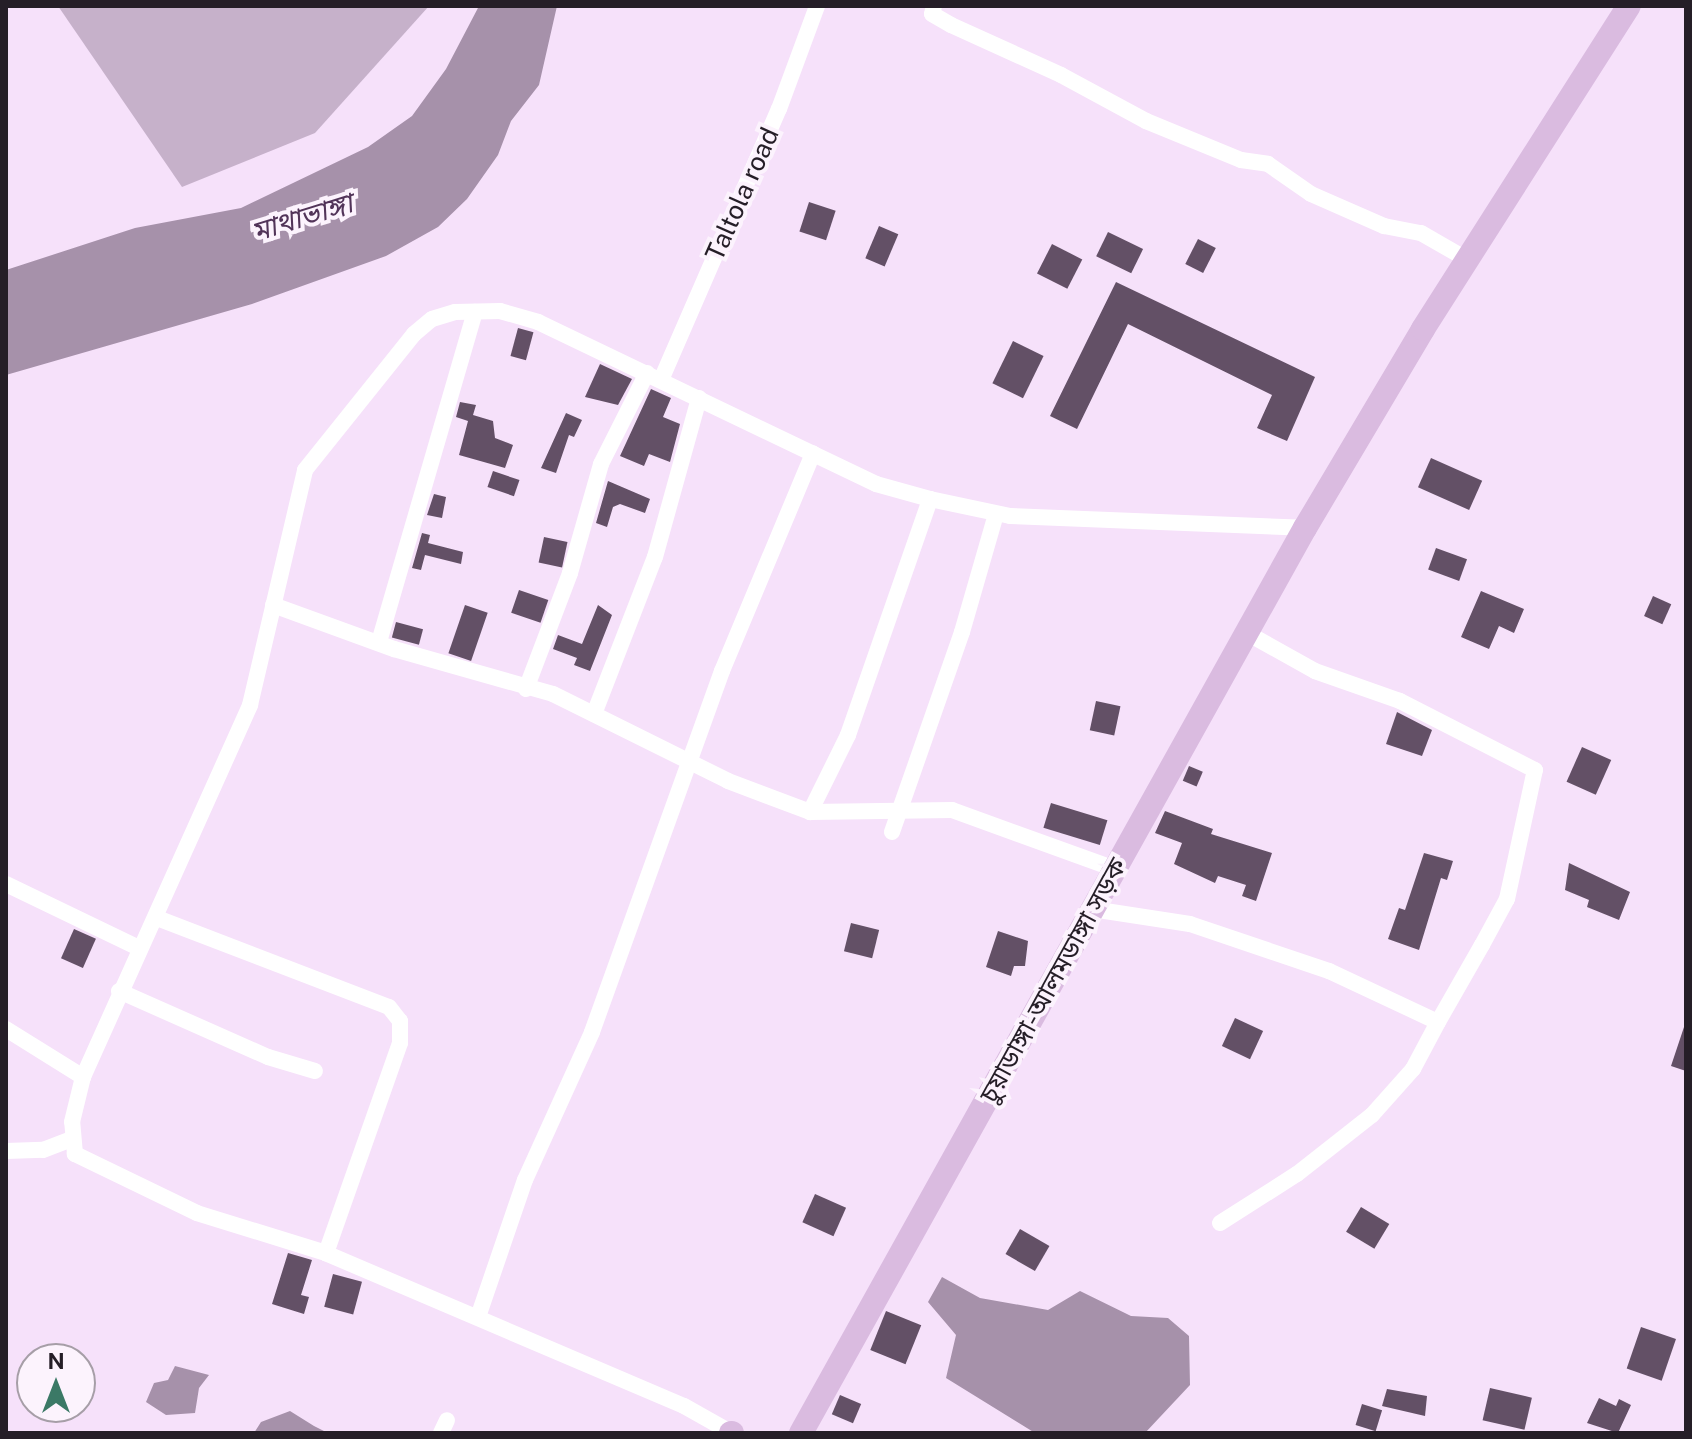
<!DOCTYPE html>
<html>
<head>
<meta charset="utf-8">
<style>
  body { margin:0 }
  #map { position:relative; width:1692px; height:1439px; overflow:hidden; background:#f6e1fa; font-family:"Public Sans","Noto Sans Bengali",sans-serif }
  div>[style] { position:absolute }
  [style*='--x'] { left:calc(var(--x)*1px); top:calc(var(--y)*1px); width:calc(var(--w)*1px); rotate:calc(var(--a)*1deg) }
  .forest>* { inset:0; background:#c6b1ca }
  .water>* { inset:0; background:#a691aa }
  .building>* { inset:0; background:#635066; transform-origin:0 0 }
  .street>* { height:16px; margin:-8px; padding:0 8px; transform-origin:8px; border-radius:8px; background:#fff }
  .primary>* { height:24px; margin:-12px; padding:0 12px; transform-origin:12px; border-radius:12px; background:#dabbe0 }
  span { translate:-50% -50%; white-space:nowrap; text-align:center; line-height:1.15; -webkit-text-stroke:8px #fcf3fd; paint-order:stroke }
  .street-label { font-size:26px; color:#251e27 }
  .water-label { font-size:28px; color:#523459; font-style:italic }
  .frame { position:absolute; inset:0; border:8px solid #251e27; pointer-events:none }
  .north { position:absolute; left:16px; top:1343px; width:80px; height:80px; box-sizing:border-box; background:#fcf3fd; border:2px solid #a69ea7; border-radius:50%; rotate:0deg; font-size:22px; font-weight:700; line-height:32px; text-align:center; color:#251e27 }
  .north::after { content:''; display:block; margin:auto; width:28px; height:36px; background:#3b7966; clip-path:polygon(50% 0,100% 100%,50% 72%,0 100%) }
</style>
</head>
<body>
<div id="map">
  <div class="forest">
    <div style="clip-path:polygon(58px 6px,429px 6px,315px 133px,182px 187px)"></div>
  </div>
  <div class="water">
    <div style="clip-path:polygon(479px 6px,557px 6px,539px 85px,511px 121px,498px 155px,467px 199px,438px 227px,386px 256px,252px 304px,6px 375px,6px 270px,135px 228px,241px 208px,368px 147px,412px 116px,446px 69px)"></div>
    <div style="clip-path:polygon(942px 1277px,980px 1298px,1048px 1310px,1080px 1291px,1131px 1316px,1168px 1318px,1189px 1336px,1190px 1385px,1145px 1433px,1035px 1433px,946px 1378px,956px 1335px,928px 1302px)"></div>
    <div style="clip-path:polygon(175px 1366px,209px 1375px,199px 1388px,195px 1413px,166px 1415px,146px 1402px,154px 1383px,168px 1380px)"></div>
    <div style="clip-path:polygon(290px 1411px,314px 1426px,328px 1433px,254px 1433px,261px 1422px)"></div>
  </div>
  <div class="building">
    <div style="left:809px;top:202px;width:28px;height:31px;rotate:18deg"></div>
    <div style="left:879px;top:226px;width:21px;height:35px;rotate:23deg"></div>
    <div style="left:1108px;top:232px;width:39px;height:27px;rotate:26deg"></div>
    <div style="left:1198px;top:239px;width:20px;height:28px;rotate:27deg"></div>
    <div style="left:1052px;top:244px;width:34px;height:33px;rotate:27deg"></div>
    <div style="clip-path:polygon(1116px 282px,1315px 377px,1287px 441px,1257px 428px,1272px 395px,1128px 324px,1077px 429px,1050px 416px)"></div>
    <div style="left:518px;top:328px;width:16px;height:29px;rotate:15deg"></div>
    <div style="left:1013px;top:341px;width:34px;height:47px;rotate:26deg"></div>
    <div style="clip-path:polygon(600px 364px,632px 379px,618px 405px,585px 397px)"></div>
    <div style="clip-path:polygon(651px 389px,671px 398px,663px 417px,680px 424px,670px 462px,649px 454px,644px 466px,620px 456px)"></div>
    <div style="clip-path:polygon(460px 402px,476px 405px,473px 415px,493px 421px,495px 438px,513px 445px,505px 468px,459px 455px,468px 421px,456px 417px)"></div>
    <div style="clip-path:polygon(566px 413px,582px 420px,574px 437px,569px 435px,556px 473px,541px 468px)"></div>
    <div style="left:1431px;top:458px;width:56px;height:32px;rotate:24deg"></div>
    <div style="left:493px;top:471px;width:28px;height:17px;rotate:19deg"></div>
    <div style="clip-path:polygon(608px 481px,650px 499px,645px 513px,620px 504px,613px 507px,607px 527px,596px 523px)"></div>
    <div style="clip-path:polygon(434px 494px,446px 497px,442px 518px,427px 515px)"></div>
    <div style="clip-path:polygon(422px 533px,430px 535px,428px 543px,463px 552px,461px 564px,425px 555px,421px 570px,412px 568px)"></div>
    <div style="left:544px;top:537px;width:24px;height:26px;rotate:12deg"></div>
    <div style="left:1436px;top:548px;width:33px;height:23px;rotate:20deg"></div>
    <div style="left:519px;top:590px;width:31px;height:24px;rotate:19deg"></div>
    <div style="clip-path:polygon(1481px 591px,1524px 609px,1514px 633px,1499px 626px,1489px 649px,1461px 637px)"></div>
    <div style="left:1653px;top:596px;width:20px;height:22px;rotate:24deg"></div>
    <div style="left:465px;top:605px;width:24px;height:51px;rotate:19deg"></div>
    <div style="clip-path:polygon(598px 605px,612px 615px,590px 671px,574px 665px,577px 658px,553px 649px,558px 635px,582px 644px)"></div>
    <div style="left:396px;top:622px;width:28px;height:16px;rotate:15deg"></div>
    <div style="left:1096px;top:701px;width:25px;height:30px;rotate:12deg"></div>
    <div style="clip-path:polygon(1397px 712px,1432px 730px,1422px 756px,1386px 744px)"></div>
    <div style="left:1582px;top:747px;width:32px;height:38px;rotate:24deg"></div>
    <div style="left:1189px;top:766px;width:15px;height:16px;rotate:23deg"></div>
    <div style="left:1051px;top:803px;width:59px;height:26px;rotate:17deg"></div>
    <div style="clip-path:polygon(1165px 811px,1213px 829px,1211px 834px,1272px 853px,1256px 901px,1242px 896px,1246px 885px,1218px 876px,1215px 883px,1174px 864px,1182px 843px,1155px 833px)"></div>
    <div style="clip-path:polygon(1424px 853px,1453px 861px,1447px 880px,1441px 878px,1419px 950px,1388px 939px,1399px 908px,1405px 910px)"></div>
    <div style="clip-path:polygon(1569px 863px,1630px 892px,1619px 920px,1587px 907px,1589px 900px,1565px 890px)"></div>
    <div style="left:851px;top:923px;width:29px;height:29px;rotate:14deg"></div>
    <div style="left:74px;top:929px;width:24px;height:32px;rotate:24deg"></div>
    <div style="clip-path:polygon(998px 931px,1028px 941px,1025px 966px,1014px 966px,1011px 976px,986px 967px)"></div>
    <div style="left:1235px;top:1018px;width:31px;height:31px;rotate:25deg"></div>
    <div style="clip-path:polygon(1684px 1027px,1686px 1027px,1686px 1071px,1671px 1066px)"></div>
    <div style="left:815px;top:1194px;width:34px;height:31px;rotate:24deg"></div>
    <div style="left:1361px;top:1207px;width:33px;height:29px;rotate:31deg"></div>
    <div style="left:1020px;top:1229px;width:34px;height:29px;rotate:30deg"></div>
    <div style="clip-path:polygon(288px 1253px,312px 1260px,301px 1295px,309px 1297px,304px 1314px,272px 1304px)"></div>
    <div style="left:333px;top:1274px;width:30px;height:34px;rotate:15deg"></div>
    <div style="left:886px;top:1311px;width:38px;height:42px;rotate:22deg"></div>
    <div style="left:1641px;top:1327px;width:37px;height:44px;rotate:19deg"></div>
    <div style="left:1490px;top:1388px;width:43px;height:33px;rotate:13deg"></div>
    <div style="clip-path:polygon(1387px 1389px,1427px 1396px,1425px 1416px,1382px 1406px)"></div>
    <div style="left:840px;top:1395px;width:23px;height:21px;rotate:23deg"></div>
    <div style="clip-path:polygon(1599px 1398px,1616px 1406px,1619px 1399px,1631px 1405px,1618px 1433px,1587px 1423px)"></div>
    <div style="left:1362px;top:1404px;width:21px;height:22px;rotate:17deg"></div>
  </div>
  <div class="street">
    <div style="--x:934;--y:6;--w:8;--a:104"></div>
    <div style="--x:932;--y:14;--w:22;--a:30"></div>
    <div style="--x:951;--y:25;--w:121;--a:24.4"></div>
    <div style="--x:1061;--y:75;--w:97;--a:28.4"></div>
    <div style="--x:1146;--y:121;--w:103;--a:22.3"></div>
    <div style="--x:1241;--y:160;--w:27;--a:8"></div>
    <div style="--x:1268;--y:164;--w:52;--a:34.9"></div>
    <div style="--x:1311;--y:194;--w:80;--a:23.7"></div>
    <div style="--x:1384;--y:226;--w:38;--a:11"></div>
    <div style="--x:1421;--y:233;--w:54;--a:29.9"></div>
    <div style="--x:661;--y:380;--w:296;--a:-66.5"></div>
    <div style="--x:779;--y:109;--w:110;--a:-69.7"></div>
    <div style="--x:273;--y:605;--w:129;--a:20"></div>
    <div style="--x:394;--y:649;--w:165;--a:15.8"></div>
    <div style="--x:553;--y:694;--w:195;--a:26.4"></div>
    <div style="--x:728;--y:781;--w:88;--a:20.7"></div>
    <div style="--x:810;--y:812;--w:142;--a:-0.8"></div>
    <div style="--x:952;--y:810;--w:173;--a:19.9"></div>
    <div style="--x:379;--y:642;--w:344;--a:-73.8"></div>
    <div style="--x:526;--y:689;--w:124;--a:-69.2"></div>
    <div style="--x:570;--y:573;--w:113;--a:-74.1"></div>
    <div style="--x:601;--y:464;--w:102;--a:-63.2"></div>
    <div style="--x:594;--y:714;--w:168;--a:-68.8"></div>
    <div style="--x:655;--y:557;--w:165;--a:-74.5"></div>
    <div style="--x:810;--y:812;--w:86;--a:-63.7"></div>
    <div style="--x:848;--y:735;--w:250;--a:-70.8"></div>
    <div style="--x:892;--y:832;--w:212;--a:-70.7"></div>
    <div style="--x:962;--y:632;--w:123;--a:-73.9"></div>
    <div style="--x:6;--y:884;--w:148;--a:25.7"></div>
    <div style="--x:1092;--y:909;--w:99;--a:8.7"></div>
    <div style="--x:1190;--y:924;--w:147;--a:18.7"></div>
    <div style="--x:1329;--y:971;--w:120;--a:25.1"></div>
    <div style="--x:1438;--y:1022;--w:89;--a:-60.3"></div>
    <div style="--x:1482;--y:945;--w:52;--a:-61.5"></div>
    <div style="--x:1507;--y:899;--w:132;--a:-77.8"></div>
    <div style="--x:1535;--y:770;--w:152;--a:-152.9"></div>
    <div style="--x:1400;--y:701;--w:90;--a:-160.6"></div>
    <div style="--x:1315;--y:671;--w:78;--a:-150.8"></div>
    <div style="--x:157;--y:918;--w:248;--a:21"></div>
    <div style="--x:389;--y:1007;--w:18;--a:52"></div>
    <div style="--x:400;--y:1021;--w:22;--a:90"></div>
    <div style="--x:400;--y:1043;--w:223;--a:109.4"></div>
    <div style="--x:119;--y:991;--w:163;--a:23.9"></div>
    <div style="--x:268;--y:1057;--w:49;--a:16.6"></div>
    <div style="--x:6;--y:1029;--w:91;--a:31.9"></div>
    <div style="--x:6;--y:1151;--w:37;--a:-2"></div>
    <div style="--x:43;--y:1150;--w:30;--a:-21"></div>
    <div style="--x:1220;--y:1223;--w:91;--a:-32.5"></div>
    <div style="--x:1297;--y:1174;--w:95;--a:-38.2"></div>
    <div style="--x:1372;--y:1115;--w:62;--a:-48.3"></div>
    <div style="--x:1413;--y:1069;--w:53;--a:-62"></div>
    <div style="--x:478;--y:1317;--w:145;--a:-71.1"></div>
    <div style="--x:525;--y:1180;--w:162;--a:-65.6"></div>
    <div style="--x:592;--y:1032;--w:384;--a:-70.2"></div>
    <div style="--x:722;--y:671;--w:236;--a:-67.3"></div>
    <div style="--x:441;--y:1433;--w:14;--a:-65"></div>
    <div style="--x:732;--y:1433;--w:55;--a:-150.6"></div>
    <div style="--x:684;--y:1406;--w:389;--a:-156.9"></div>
    <div style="--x:326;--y:1253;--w:135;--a:-162.8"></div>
    <div style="--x:197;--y:1213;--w:136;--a:-154.2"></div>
    <div style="--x:75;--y:1154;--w:32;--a:-95"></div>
    <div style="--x:72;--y:1122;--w:46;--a:-76.3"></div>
    <div style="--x:83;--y:1077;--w:408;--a:-65.8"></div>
    <div style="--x:250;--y:705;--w:241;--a:-76.8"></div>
    <div style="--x:305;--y:470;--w:174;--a:-51.3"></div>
    <div style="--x:414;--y:334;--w:23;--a:-40"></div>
    <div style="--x:432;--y:319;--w:24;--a:-17"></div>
    <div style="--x:455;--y:312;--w:45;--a:-1.3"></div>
    <div style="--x:500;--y:311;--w:40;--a:16"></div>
    <div style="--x:538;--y:322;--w:375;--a:25.6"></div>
    <div style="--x:876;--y:484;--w:56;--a:15.5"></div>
    <div style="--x:930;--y:499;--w:82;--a:12"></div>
    <div style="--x:1010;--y:516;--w:295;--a:2.3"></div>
  </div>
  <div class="primary">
    <div style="--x:731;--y:1433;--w:1;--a:0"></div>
    <div style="--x:801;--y:1433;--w:1036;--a:-60.89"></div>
    <div style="--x:1305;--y:528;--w:231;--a:-59.3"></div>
    <div style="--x:1423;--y:329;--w:383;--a:-57.5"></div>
  </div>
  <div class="street-label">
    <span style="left:742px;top:194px;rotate:-66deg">Taltola road</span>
    <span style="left:1053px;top:980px;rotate:-61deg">চুয়াডাঙ্গা-আলমডাঙ্গা সড়ক</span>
  </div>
  <div class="water-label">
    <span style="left:302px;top:217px;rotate:-17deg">মাথাভাঙ্গা</span>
  </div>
  <div class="frame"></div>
  <div class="north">N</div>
</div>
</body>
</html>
